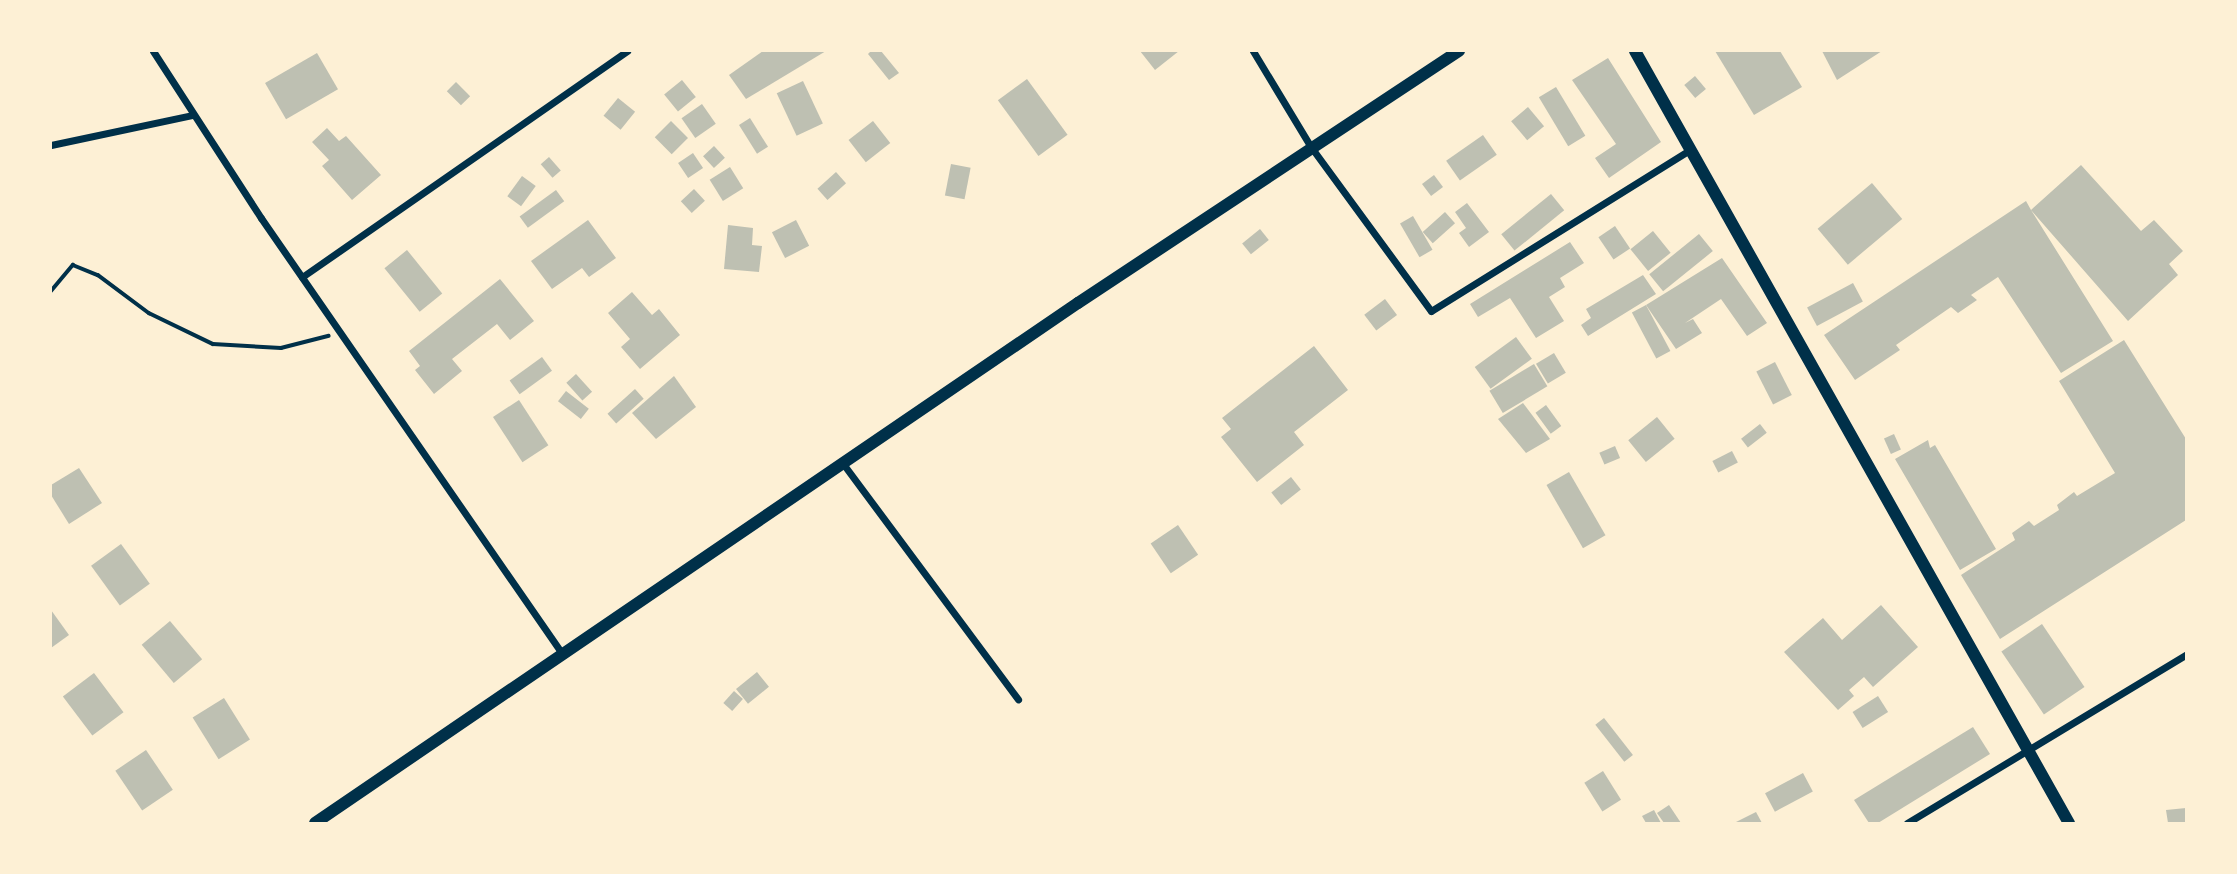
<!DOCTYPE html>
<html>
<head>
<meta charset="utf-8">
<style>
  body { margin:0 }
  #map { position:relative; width:2237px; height:874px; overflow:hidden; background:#fdf0d5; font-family:"Noto Sans",sans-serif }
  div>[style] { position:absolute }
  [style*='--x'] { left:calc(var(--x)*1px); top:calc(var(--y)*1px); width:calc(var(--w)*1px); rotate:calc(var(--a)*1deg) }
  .building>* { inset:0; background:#bec0b2; transform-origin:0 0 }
  .path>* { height:3.5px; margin:-1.75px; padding:0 1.75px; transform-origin:1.75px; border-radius:1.75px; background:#003049 }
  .minor>* { height:7px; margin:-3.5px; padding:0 3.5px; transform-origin:3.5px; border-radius:3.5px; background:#003049 }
  .tertiary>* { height:12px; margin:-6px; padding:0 6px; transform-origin:6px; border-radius:6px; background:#003049 }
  span { translate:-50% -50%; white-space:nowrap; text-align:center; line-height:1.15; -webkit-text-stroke:6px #fdf0d5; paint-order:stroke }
  .frame { position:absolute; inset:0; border:52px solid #fdf0d5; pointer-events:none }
</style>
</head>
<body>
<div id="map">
  <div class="building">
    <div style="clip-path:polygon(763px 51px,826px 51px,746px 99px,729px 75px)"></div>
    <div style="clip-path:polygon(871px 51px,881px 51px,899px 73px,889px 80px,868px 54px)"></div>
    <div style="clip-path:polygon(1140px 51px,1179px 51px,1155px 70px)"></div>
    <div style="clip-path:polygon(1715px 51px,1780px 51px,1802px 87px,1754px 115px)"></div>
    <div style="clip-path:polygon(1822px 51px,1882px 51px,1837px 80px)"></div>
    <div style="left:317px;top:53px;width:42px;height:60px;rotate:60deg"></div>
    <div style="clip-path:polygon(1608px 58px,1661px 142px,1609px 178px,1595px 158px,1616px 144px,1572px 80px)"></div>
    <div style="left:1695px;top:76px;width:17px;height:14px;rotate:50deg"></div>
    <div style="left:1027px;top:79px;width:69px;height:36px;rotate:54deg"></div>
    <div style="left:682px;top:80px;width:22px;height:23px;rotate:51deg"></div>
    <div style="left:803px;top:81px;width:47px;height:29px;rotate:65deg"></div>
    <div style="left:456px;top:82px;width:20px;height:13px;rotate:45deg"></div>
    <div style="left:1556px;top:87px;width:57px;height:20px;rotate:59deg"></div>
    <div style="left:618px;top:98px;width:22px;height:23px;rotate:39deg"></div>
    <div style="left:702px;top:104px;width:24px;height:25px;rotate:55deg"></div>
    <div style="left:1528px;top:107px;width:25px;height:22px;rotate:50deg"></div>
    <div style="left:750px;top:118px;width:34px;height:13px;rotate:58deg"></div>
    <div style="left:671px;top:121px;width:24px;height:23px;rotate:45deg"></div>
    <div style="left:873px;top:121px;width:28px;height:31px;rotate:52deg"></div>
    <div style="clip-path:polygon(327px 128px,339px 141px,346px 136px,381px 175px,352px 200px,322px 166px,329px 160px,312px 142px)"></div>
    <div style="left:1483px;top:135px;width:24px;height:45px;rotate:55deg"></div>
    <div style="left:714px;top:146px;width:16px;height:15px;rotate:47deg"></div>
    <div style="left:693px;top:153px;width:18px;height:18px;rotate:56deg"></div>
    <div style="left:549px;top:157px;width:18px;height:11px;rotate:49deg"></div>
    <div style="left:951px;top:164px;width:20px;height:32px;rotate:11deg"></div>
    <div style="clip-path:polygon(2081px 165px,2141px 231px,2154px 220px,2183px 251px,2169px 264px,2178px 275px,2128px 321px,2031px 210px,2113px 341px,2061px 373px,1998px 277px,1971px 295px,1977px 300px,1958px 313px,1951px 307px,1896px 345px,1900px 350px,1855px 380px,1824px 335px,2026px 201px,2031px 210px)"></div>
    <div style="left:730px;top:167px;width:25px;height:24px;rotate:58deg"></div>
    <div style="left:836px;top:172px;width:15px;height:25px;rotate:48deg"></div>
    <div style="left:1434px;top:175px;width:15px;height:15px;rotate:53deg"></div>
    <div style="left:522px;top:176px;width:17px;height:25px;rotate:36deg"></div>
    <div style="left:1872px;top:183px;width:47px;height:71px;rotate:50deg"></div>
    <div style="left:694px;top:189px;width:16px;height:18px;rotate:47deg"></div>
    <div style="left:556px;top:190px;width:14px;height:45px;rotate:54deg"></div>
    <div style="left:1551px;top:194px;width:21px;height:64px;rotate:51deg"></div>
    <div style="clip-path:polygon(1467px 203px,1489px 232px,1469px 247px,1459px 233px,1466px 228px,1455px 212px)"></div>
    <div style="left:1445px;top:212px;width:15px;height:30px;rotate:48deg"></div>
    <div style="left:1413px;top:216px;width:39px;height:15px;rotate:60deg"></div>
    <div style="clip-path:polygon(588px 220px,616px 258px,589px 277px,582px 268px,552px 289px,531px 261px)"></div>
    <div style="left:796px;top:220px;width:29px;height:27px;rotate:63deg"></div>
    <div style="clip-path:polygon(728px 225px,753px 228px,752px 245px,762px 246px,759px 272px,724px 269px)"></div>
    <div style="left:1615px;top:226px;width:27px;height:20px;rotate:56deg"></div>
    <div style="left:1260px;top:229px;width:14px;height:23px;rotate:51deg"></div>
    <div style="left:1653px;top:231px;width:28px;height:29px;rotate:51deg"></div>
    <div style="left:1699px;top:234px;width:22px;height:64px;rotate:51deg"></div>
    <div style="clip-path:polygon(1570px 242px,1584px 263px,1560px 278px,1565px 287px,1549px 297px,1564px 321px,1536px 338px,1510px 298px,1478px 317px,1470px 304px)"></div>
    <div style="left:407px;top:250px;width:56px;height:29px;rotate:51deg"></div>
    <div style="clip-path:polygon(1722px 258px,1767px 323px,1747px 336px,1721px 299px,1685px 323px,1693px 319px,1702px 333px,1676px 349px,1646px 305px)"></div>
    <div style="clip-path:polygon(1643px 275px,1656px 294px,1588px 336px,1581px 325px,1591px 318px,1586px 309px)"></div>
    <div style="clip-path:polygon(500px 279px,534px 321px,510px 340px,497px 324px,452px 359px,462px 371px,434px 394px,415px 370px,420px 366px,409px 351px)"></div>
    <div style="left:1853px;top:283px;width:21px;height:52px;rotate:62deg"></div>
    <div style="clip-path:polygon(632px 292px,652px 315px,659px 309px,680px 335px,640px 369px,621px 347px,630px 339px,608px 313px)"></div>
    <div style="left:1385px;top:299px;width:20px;height:26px;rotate:53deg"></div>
    <div style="left:1646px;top:305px;width:52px;height:16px;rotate:62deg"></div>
    <div style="left:1516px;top:337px;width:27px;height:51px;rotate:54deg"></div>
    <div style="clip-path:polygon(2124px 340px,2186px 439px,2186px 520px,2000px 639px,1961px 575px,2015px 540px,2012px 533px,2029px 521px,2034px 526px,2059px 510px,2057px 505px,2074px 492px,2077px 496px,2115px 473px,2059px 381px)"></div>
    <div style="clip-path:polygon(1314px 346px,1348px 390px,1294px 432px,1304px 445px,1257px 482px,1221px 437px,1231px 429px,1222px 418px)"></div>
    <div style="left:1554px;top:353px;width:23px;height:21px;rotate:59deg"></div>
    <div style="left:542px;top:357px;width:17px;height:40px;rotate:54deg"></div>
    <div style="left:1775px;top:362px;width:37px;height:21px;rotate:63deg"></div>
    <div style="left:1534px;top:364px;width:26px;height:52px;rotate:59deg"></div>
    <div style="left:576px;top:374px;width:24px;height:13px;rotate:48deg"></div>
    <div style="clip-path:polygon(674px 376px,696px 407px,656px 439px,632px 413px)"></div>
    <div style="left:635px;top:389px;width:13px;height:37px;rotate:48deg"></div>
    <div style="left:566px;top:391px;width:29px;height:13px;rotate:38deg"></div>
    <div style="left:519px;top:400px;width:54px;height:31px;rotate:57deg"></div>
    <div style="clip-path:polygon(1523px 403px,1550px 439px,1526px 453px,1498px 419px)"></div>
    <div style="left:1546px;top:405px;width:26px;height:13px;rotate:54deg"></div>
    <div style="left:1657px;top:417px;width:28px;height:37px;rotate:51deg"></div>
    <div style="left:1760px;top:424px;width:11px;height:24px;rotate:52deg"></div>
    <div style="left:1894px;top:434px;width:17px;height:11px;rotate:66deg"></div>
    <div style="clip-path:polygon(1928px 440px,1930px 448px,1935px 445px,1996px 549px,1960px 570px,1895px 459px)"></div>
    <div style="left:1615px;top:446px;width:13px;height:17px;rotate:67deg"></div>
    <div style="left:1732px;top:451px;width:13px;height:22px;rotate:63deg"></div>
    <div style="clip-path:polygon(79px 468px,102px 503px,69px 524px,51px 495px,51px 485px)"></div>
    <div style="left:1569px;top:472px;width:73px;height:26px;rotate:60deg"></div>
    <div style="left:1291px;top:477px;width:16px;height:25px;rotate:52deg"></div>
    <div style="left:1178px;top:525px;width:36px;height:33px;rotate:56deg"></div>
    <div style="left:121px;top:544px;width:49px;height:37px;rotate:54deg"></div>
    <div style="clip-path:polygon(1881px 605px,1918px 647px,1873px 687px,1864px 677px,1849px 690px,1854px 696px,1838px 710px,1784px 652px,1823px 618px,1842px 640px)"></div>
    <div style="clip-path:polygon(51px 610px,69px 635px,51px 648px)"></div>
    <div style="left:170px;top:621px;width:50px;height:37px;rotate:50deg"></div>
    <div style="left:2042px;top:624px;width:76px;height:49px;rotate:56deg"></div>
    <div style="left:757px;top:672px;width:19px;height:27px;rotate:51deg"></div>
    <div style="left:94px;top:673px;width:49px;height:39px;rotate:53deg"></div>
    <div style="left:734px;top:691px;width:12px;height:16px;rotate:42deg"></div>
    <div style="left:1878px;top:696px;width:19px;height:30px;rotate:58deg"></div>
    <div style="left:224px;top:698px;width:49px;height:37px;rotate:58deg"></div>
    <div style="left:1604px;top:718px;width:47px;height:11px;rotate:52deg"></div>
    <div style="clip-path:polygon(1973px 727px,1990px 754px,1878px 823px,1869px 823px,1854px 800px)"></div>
    <div style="left:146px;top:750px;width:48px;height:37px;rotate:56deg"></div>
    <div style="left:1603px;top:771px;width:34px;height:22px;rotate:58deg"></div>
    <div style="left:1803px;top:773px;width:21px;height:43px;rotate:62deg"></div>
    <div style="clip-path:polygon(1669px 805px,1681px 823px,1664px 823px,1657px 813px)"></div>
    <div style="clip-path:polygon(2186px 808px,2186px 823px,2168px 823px,2166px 810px)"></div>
    <div style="clip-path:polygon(1654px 810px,1661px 823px,1646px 823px,1642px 816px)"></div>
    <div style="clip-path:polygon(1756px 812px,1762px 823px,1734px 823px)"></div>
  </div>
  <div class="path">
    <div style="--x:51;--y:291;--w:34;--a:-50"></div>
    <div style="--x:73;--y:265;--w:27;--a:22"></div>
    <div style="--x:98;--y:275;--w:64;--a:36.7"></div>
    <div style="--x:149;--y:313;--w:71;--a:25.8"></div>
    <div style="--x:213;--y:344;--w:68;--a:3.4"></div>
    <div style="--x:281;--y:348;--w:49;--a:-14.3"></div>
  </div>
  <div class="minor">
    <div style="--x:153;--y:51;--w:199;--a:57.1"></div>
    <div style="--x:261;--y:218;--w:531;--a:55.35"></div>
    <div style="--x:1253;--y:51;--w:112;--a:58.9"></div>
    <div style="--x:1311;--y:147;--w:203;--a:53.8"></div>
    <div style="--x:1431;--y:311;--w:306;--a:-31.9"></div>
    <div style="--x:51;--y:145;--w:144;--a:-12"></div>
    <div style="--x:302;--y:277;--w:396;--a:-34.8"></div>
    <div style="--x:844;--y:465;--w:292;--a:53.4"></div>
    <div style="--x:1907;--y:823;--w:326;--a:-31.1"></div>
  </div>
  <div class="tertiary">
    <div style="--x:1635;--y:51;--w:886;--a:60.66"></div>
    <div style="--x:315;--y:823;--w:923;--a:-34.28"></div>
    <div style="--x:1078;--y:303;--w:457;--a:-33.5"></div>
  </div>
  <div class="frame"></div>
</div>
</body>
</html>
